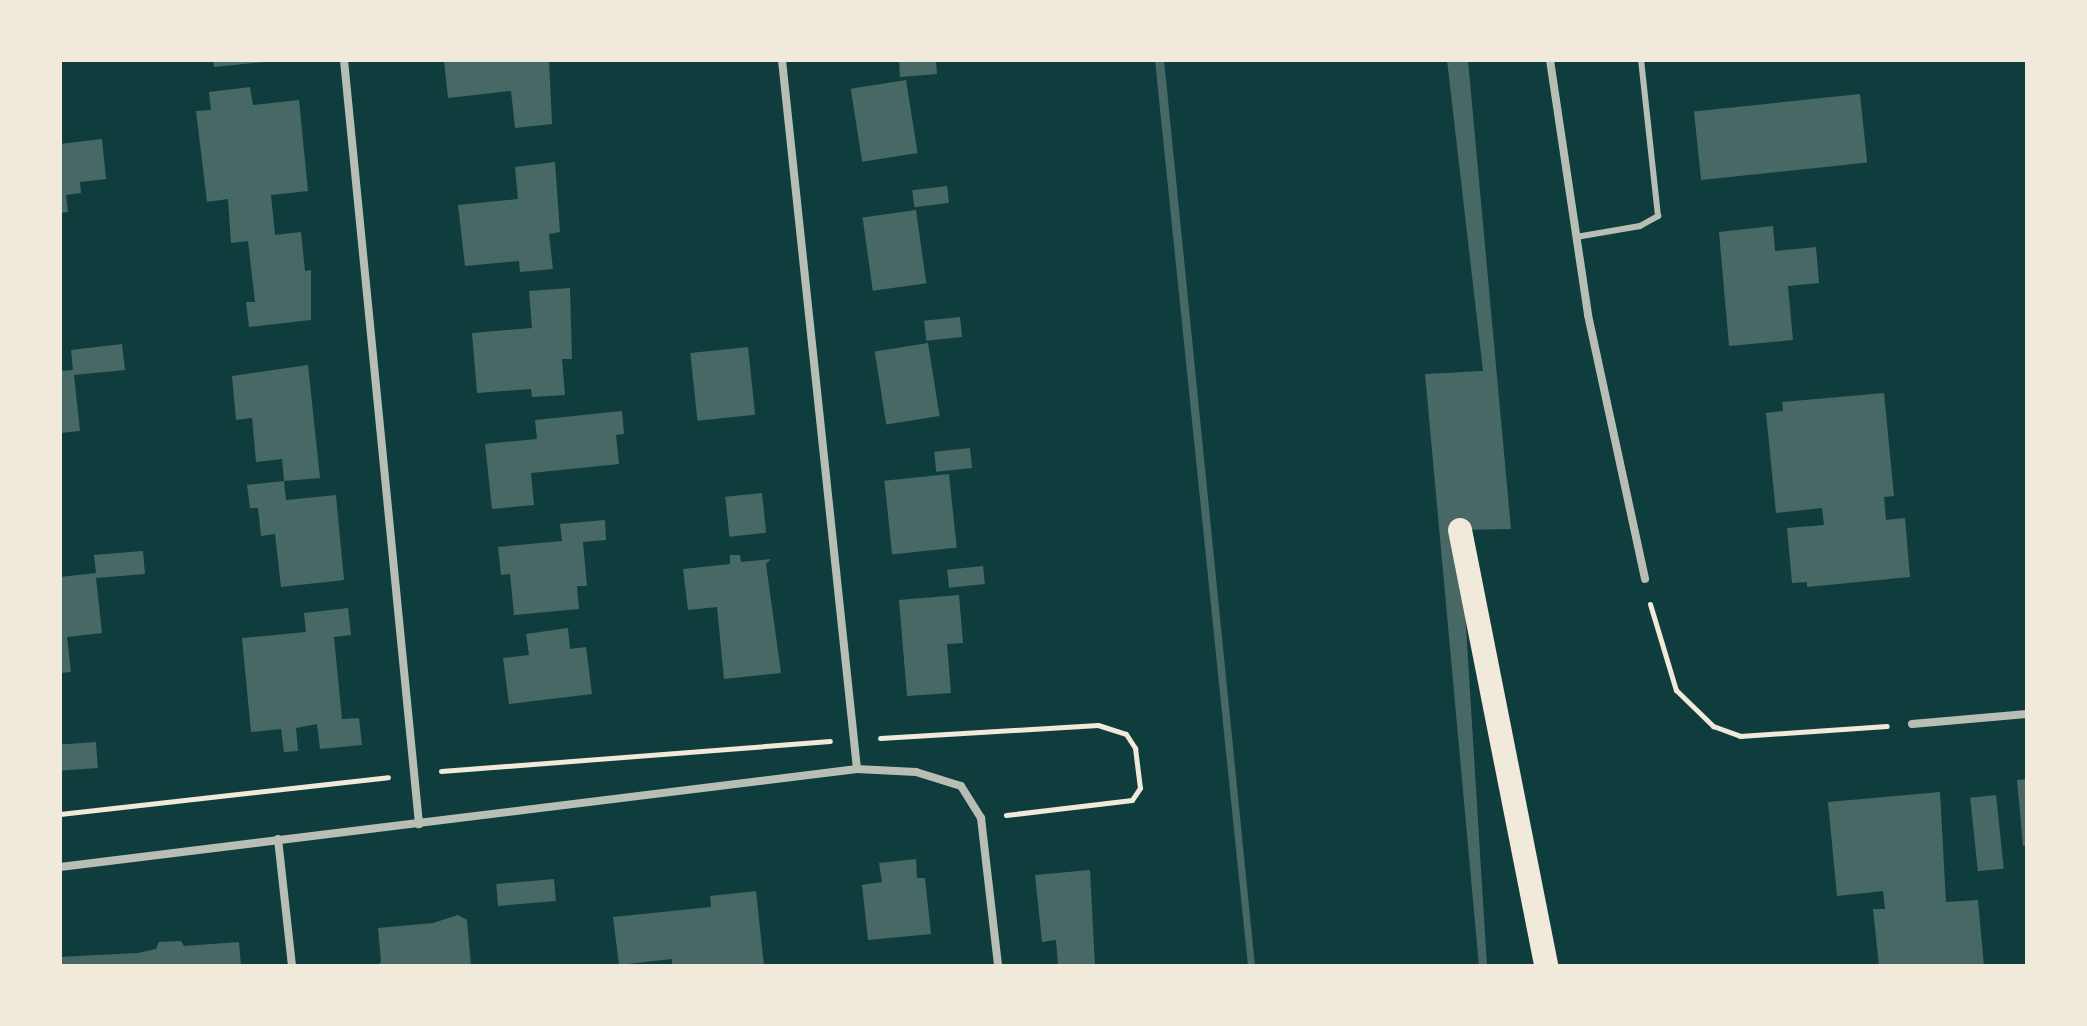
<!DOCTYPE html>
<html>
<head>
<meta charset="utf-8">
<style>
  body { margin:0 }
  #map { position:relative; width:2087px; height:1026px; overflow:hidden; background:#0f3d3e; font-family:Barlow,sans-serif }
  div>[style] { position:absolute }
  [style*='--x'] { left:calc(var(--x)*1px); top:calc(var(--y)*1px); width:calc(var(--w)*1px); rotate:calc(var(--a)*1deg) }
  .building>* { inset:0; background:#486865; transform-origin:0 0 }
  .path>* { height:5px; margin:-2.5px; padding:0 2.5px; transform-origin:2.5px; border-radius:2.5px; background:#f1e9da }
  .service>* { height:6px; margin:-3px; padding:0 3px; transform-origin:3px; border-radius:3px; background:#b8beb3 }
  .minor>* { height:8px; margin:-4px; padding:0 4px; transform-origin:4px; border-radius:4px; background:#b8beb3 }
  .motorway>* { height:24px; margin:-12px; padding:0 12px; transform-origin:12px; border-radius:12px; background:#f1e9da }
  span { translate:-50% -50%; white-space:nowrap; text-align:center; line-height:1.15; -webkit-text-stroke:7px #f1e9da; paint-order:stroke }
  .frame { position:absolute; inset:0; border:62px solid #f1e9da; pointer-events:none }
</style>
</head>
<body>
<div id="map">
  <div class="building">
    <div style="clip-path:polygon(213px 60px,264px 60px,264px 62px,214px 67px)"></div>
    <div style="clip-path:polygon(444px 60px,549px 60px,552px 124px,515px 128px,511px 91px,448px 98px)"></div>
    <div style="clip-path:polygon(899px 60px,936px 60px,937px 74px,900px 77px)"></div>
    <div style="clip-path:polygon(1155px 60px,1164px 60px,1255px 966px,1248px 966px)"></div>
    <div style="clip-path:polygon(1447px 60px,1468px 60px,1511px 529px,1460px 530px,1487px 966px,1479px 966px,1425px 374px,1483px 371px)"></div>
    <div style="left:906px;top:80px;width:74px;height:56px;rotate:81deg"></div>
    <div style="clip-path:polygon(250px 87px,253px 105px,299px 100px,308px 191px,271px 195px,275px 235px,301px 232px,305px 271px,311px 270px,311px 320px,249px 327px,246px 302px,255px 302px,248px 241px,231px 243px,228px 199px,207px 202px,196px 111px,211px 110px,209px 92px)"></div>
    <div style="left:1860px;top:94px;width:69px;height:167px;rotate:84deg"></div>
    <div style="clip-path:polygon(102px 139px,106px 179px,80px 182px,81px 193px,66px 195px,68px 212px,60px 213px,60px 144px)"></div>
    <div style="clip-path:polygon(555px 162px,560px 232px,549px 234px,553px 269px,520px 272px,519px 261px,465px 266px,458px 205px,518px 199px,515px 167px)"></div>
    <div style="left:947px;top:186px;width:17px;height:35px;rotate:83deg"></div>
    <div style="left:916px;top:210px;width:74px;height:54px;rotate:82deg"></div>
    <div style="clip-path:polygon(1773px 226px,1775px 251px,1816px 247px,1819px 283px,1788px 286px,1793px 340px,1729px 346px,1719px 232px)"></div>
    <div style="clip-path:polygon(570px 288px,572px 359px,562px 359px,565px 395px,532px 397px,531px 389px,477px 393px,472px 333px,532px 328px,529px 291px)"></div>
    <div style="left:960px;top:317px;width:20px;height:36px;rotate:84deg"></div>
    <div style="left:928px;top:343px;width:74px;height:54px;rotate:81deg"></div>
    <div style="clip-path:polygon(122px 344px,125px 370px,74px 375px,80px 431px,60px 433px,60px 371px,73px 370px,71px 350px)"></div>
    <div style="left:748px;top:347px;width:68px;height:58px;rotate:84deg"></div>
    <div style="clip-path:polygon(308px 365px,320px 478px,284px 481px,282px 459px,256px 462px,252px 418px,236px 420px,232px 376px)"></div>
    <div style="clip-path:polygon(1884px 393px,1894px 496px,1884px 497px,1886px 520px,1905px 518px,1910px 577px,1807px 587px,1807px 582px,1792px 583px,1787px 528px,1824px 525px,1822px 508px,1776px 513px,1766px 413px,1783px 411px,1782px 402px)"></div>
    <div style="clip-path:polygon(622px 411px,624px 434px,616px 435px,619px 464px,531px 473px,534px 505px,492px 509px,485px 444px,537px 439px,535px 420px)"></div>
    <div style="left:970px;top:448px;width:20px;height:36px;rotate:84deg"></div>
    <div style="left:949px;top:474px;width:74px;height:65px;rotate:84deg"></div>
    <div style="clip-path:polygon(284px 481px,286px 500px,336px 495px,344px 580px,281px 587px,275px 534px,261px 536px,258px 508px,250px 508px,247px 485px)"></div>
    <div style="left:762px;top:493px;width:40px;height:37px;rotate:84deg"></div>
    <div style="clip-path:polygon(605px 520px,606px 540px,583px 542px,587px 586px,577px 586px,579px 609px,514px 615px,510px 574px,501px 575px,498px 547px,562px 541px,560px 524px)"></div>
    <div style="clip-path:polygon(143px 551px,145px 574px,96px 578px,102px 633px,67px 637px,71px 672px,60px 673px,60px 577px,96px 573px,94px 555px)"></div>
    <div style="clip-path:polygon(730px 555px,740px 555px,741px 562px,771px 559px,766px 564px,781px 673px,724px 679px,717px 607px,688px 610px,683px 569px,730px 564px)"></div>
    <div style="left:983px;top:566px;width:18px;height:36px;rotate:84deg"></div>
    <div style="clip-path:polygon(959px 595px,963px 643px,947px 644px,951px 693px,907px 696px,899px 600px)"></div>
    <div style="clip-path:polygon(348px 608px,351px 635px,334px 637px,342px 719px,359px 718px,362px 745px,320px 749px,317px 724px,296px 728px,298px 751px,284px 752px,281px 729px,251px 732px,242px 638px,306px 632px,304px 613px)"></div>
    <div style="clip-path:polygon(568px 628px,570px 649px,586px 647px,592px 694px,509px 704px,503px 658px,529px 655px,526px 634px)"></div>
    <div style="left:96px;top:742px;width:26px;height:36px;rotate:86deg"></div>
    <div style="clip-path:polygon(2027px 779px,2027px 846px,2023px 846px,2017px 780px)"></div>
    <div style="clip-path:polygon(1940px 792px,1946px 902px,1978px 900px,1984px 966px,1879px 966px,1873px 909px,1885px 909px,1883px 891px,1837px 896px,1828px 802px)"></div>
    <div style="left:1996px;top:795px;width:74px;height:26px;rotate:84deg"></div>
    <div style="clip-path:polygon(916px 859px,917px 878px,925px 878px,931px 934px,868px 940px,862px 885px,882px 882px,879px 863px)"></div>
    <div style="clip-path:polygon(1090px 870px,1095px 966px,1058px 966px,1056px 940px,1042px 942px,1035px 875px)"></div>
    <div style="left:554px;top:879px;width:22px;height:58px;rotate:85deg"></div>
    <div style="clip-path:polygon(756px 891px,764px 966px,672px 966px,672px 959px,619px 965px,613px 917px,711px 907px,710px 896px)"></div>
    <div style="clip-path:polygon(458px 915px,467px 920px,471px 966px,377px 966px,381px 962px,378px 928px,433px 923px)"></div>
    <div style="clip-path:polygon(181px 941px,184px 946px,239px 942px,241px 966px,60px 966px,60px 957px,138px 953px,156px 949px,159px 942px)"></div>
  </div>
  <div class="path">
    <div style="--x:1650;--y:604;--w:90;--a:73.2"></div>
    <div style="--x:1676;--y:690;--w:52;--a:44.2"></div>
    <div style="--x:1713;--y:726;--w:29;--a:20"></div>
    <div style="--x:1740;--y:736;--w:147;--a:-3.9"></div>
    <div style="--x:880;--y:738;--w:218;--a:-3.4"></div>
    <div style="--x:1098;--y:725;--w:29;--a:18"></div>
    <div style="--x:1126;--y:734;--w:17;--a:57"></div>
    <div style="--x:1135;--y:748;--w:40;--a:82.9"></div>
    <div style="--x:1140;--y:788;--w:14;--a:124"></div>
    <div style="--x:1132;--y:800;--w:127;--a:173.2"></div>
    <div style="--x:441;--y:771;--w:390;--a:-4.4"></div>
    <div style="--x:60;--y:814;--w:330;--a:-6.4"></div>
  </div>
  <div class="service">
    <div style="--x:1576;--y:237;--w:65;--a:-9.8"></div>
    <div style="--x:1640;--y:226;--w:21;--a:-29"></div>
    <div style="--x:1658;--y:216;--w:157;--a:-96.2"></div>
  </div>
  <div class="minor">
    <div style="--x:344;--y:60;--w:768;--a:84.39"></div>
    <div style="--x:782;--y:60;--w:713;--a:83.96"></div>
    <div style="--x:1550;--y:60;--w:258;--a:81.5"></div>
    <div style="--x:1588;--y:315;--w:270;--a:77.8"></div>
    <div style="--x:1912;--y:724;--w:115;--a:-5"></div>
    <div style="--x:278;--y:839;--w:128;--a:83.7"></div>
    <div style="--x:60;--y:867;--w:803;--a:-7.01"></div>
    <div style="--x:857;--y:769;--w:59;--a:2.9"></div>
    <div style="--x:916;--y:772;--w:47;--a:17.3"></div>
    <div style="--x:961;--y:786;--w:38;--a:58"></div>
    <div style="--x:981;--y:818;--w:149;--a:83.4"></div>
  </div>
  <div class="motorway">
    <div style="--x:1460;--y:530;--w:444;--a:78.8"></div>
  </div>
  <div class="frame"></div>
</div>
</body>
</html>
